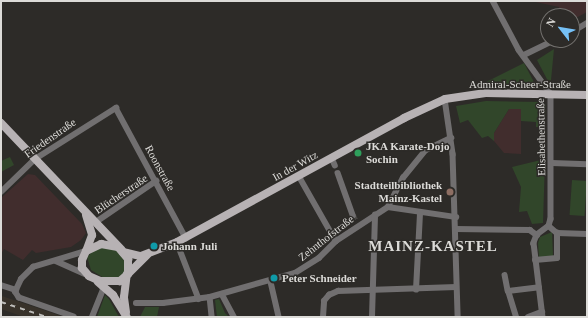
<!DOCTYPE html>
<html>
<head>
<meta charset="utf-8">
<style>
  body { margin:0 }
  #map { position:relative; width:588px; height:318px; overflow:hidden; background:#2d2b28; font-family:Georgia,serif }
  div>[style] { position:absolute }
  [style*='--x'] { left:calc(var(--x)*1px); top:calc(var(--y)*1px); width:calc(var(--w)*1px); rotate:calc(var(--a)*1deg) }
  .built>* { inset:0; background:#38322a }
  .education>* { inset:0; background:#412d2d }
  .green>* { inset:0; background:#31462a; transform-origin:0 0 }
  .minor-tunnel>* { height:5.5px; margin-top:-2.75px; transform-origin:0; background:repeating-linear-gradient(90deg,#474542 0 5.5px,transparent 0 8.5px) }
  .minor>* { height:5.5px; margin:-2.75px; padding:0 2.75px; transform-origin:2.75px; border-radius:2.75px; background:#716f70 }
  .primary>* { height:8px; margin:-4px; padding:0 4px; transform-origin:4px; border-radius:4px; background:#b7b2b4 }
  .rail>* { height:1.5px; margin-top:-0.75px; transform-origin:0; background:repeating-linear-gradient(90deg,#bdbcb9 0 5px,transparent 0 10px) }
  .dots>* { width:11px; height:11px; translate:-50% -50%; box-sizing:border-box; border:2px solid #2d2b28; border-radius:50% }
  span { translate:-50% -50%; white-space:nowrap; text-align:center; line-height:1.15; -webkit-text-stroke:3px #2d2b28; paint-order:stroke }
  .street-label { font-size:11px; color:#dcdbd8 }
  .poi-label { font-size:11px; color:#dcdbd8; font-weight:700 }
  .left { translate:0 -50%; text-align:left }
  .right { translate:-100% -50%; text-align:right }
  .district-label { font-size:15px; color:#dcdbd8; font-weight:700; letter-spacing:1px }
  .frame { position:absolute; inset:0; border:2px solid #dcdbd8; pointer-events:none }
  .north { position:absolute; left:540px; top:8px; width:40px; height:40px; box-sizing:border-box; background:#2d2b28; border:1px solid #73716e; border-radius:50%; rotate:301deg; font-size:11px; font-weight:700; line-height:16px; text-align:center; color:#dcdbd8 }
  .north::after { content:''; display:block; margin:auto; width:14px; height:18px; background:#75c0f6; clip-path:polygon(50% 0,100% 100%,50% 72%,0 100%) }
</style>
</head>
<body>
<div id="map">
  <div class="built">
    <div style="clip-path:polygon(2px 296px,64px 317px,24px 317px,1px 309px)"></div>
  </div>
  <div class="education">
    <div style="clip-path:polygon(531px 1px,587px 1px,587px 12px,572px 20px,572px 16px,558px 16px,559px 7px)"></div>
    <div style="clip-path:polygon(509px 109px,521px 109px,521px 154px,504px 153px,494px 141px,494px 133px)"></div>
    <div style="clip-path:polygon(28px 174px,35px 175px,82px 224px,86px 233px,81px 240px,71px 247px,36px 253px,32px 250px,23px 260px,4px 249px,1px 254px,1px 198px)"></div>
  </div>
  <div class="green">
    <div style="clip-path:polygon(554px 49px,551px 80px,549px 83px,537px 60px)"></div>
    <div style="clip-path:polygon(524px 63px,536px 86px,484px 86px,484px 83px)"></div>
    <div style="clip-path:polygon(486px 101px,543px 102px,546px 105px,545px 127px,536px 127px,536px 122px,521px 121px,521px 109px,509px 109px,494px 133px,494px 141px,488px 136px,482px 138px,468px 120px,460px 123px,456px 106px)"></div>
    <div style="clip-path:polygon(10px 157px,14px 165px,1px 172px,1px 161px)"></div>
    <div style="clip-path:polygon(545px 159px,543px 223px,532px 224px,527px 211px,519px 212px,521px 187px,512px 167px)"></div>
    <div style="left:572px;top:180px;width:15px;height:35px;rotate:4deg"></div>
    <div style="clip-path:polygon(552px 232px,553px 256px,539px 258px,538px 243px,540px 237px)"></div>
    <div style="clip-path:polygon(112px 247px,123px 256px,126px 271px,119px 278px,104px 278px,91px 270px,87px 257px,96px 248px)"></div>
    <div style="clip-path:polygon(105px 295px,109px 299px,119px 317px,97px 317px)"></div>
    <div style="clip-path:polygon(219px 299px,225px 313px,229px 317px,217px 317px,215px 300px)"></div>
    <div style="clip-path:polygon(145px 307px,159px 307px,157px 317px,140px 317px)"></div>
  </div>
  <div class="minor-tunnel">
    <div style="--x:353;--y:215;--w:8;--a:67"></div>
  </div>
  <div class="minor">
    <div style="--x:493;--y:1;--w:55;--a:62"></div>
    <div style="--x:519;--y:50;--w:54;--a:54"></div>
    <div style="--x:551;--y:94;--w:125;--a:90"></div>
    <div style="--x:551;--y:219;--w:7;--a:106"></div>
    <div style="--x:549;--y:226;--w:15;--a:143"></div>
    <div style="--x:537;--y:235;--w:9;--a:111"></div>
    <div style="--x:534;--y:243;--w:75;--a:83.1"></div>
    <div style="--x:572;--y:32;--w:17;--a:-31"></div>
    <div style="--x:524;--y:55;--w:34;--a:-26"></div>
    <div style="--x:445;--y:99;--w:56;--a:81.7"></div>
    <div style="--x:453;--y:154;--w:163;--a:88.2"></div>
    <div style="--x:332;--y:158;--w:8;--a:67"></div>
    <div style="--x:552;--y:163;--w:35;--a:2"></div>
    <div style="--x:338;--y:173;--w:45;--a:70.3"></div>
    <div style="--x:299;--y:176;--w:75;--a:60.4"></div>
    <div style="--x:1;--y:192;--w:47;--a:-44.1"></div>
    <div style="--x:35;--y:159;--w:96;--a:-32.2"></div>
    <div style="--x:116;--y:108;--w:148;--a:61.7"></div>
    <div style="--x:388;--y:207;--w:69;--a:8.4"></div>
    <div style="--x:96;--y:222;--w:73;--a:-34.3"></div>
    <div style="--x:549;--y:226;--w:11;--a:41"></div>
    <div style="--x:557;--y:233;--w:30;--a:2"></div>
    <div style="--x:456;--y:229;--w:74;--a:0.8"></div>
    <div style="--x:530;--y:230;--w:9;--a:36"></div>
    <div style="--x:177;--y:242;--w:61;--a:68.9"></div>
    <div style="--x:535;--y:260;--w:22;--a:-5"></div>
    <div style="--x:557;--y:258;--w:25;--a:-90"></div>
    <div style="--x:56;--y:261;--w:32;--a:24"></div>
    <div style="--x:505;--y:275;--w:16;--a:79"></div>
    <div style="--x:271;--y:282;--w:36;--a:77"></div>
    <div style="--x:1;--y:285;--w:16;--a:18"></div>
    <div style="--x:416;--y:290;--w:77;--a:-87"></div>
    <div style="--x:222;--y:294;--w:26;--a:62"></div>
    <div style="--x:210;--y:297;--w:20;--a:84"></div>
    <div style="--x:136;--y:303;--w:27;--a:0"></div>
    <div style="--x:163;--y:303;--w:47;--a:-7.3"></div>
    <div style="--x:210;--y:297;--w:88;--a:-15.8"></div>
    <div style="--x:295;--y:273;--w:28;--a:-32"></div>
    <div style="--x:319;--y:258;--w:24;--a:-45"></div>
    <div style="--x:336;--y:241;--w:62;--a:-33.2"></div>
    <div style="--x:388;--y:207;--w:33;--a:-63"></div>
    <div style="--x:403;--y:178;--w:36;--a:-51"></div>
    <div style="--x:426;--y:150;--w:28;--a:-26"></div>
    <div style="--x:74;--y:317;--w:58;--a:-160.9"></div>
    <div style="--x:19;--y:298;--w:7;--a:-124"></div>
    <div style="--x:15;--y:292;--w:14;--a:-65"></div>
    <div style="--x:21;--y:279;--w:17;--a:-45"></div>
    <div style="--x:33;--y:267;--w:55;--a:-16.8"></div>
    <div style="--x:92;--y:317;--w:29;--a:-68"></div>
    <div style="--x:103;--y:290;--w:5;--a:-101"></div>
    <div style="--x:323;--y:317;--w:16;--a:-86"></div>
    <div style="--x:324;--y:301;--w:8;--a:-50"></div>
    <div style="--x:329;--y:295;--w:10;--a:-24"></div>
    <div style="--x:338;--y:291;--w:118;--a:-1.9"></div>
    <div style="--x:372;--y:317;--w:102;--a:-88.3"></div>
    <div style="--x:516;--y:317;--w:27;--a:-107"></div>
    <div style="--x:508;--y:291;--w:31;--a:-7"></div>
    <div style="--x:528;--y:317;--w:15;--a:-20"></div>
  </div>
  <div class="primary">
    <div style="--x:1;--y:123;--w:175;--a:46.4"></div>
    <div style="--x:86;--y:215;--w:21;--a:73"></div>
    <div style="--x:92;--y:235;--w:15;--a:110"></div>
    <div style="--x:101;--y:244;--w:17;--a:10"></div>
    <div style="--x:118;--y:247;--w:16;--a:50"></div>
    <div style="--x:128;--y:259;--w:15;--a:90"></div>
    <div style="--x:128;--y:274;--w:11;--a:139"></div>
    <div style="--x:120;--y:281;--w:20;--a:180"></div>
    <div style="--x:100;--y:281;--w:12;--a:-156"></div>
    <div style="--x:89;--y:276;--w:11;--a:-131"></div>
    <div style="--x:82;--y:268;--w:8;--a:-90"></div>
    <div style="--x:82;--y:260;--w:10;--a:-66"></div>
    <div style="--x:86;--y:251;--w:17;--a:-25"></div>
    <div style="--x:123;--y:252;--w:18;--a:13"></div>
    <div style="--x:141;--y:256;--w:39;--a:-21"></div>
    <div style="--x:177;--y:242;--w:259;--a:-28.6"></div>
    <div style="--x:404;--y:118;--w:45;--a:-24.9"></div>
    <div style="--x:445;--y:99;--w:41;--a:-8.3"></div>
    <div style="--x:486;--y:93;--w:101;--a:1.1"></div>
    <div style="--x:128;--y:274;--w:27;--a:-45"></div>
    <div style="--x:98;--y:282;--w:20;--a:41"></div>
    <div style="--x:113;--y:295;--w:26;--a:58"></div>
    <div style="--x:126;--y:312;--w:15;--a:-98"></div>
    <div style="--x:124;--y:297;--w:23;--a:-83"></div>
  </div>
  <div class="rail">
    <div style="--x:1;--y:302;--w:48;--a:18.1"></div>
  </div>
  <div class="dots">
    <div style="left:358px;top:153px;background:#2e9e5b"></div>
    <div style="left:450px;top:192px;background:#8d6e63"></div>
    <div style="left:154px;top:246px;background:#0f9aa8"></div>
    <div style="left:274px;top:278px;background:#0f9aa8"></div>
  </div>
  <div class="street-label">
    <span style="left:520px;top:84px">Admiral-Scheer-Straße</span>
    <span style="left:541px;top:137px;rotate:-91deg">Elisabethenstraße</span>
    <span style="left:50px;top:138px;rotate:-35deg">Friedenstraße</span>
    <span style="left:295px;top:166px;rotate:-29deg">In der Witz</span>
    <span style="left:160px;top:168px;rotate:61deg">Roonstraße</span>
    <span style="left:121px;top:194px;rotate:-34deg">Blücherstraße</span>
    <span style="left:326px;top:238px;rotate:-38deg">Zehnthofstraße</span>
  </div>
  <div class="poi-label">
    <span class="left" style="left:366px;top:153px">JKA Karate-Dojo<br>Sochin</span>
    <span class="right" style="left:442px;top:192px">Stadtteilbibliothek<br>Mainz-Kastel</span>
    <span class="left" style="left:162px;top:246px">Johann Juli</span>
    <span class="left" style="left:282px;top:278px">Peter Schneider</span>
  </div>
  <div class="district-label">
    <span style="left:433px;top:247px">MAINZ-KASTEL</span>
  </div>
  <div class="frame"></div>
  <div class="north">N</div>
</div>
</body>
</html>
